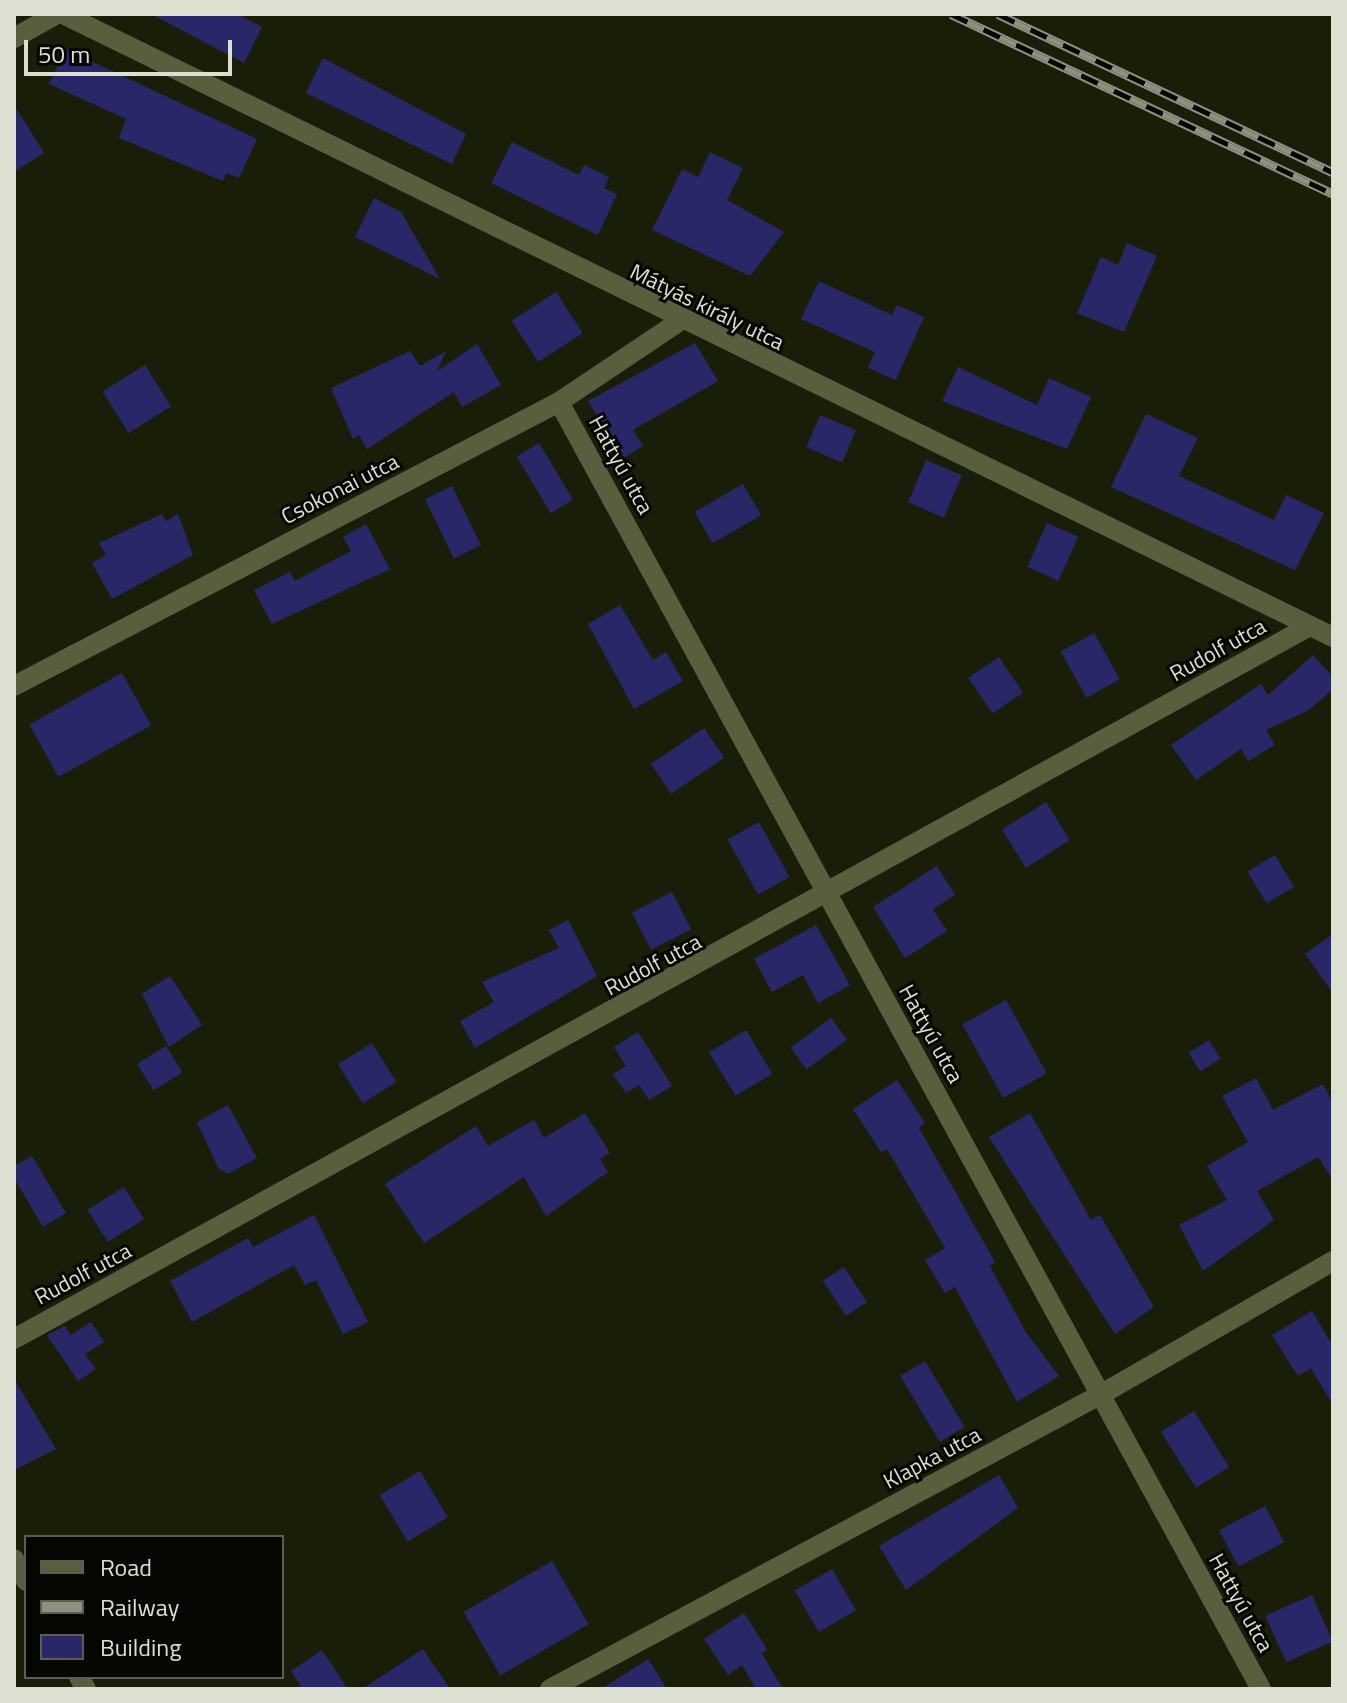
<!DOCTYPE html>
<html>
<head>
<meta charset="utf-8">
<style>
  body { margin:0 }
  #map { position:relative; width:1347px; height:1703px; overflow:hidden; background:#191e08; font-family:"Titillium Web",sans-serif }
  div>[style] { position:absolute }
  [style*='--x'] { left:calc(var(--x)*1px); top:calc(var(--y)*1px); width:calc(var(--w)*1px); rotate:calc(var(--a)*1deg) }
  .building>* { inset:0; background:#2a2769; transform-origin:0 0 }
  .minor>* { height:20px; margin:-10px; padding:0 10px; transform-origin:10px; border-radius:10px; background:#575f3f }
  .rail>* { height:9px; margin-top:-4.5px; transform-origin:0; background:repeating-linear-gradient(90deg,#050702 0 18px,#8d9280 0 36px); box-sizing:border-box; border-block:2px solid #8d9280 }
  span { translate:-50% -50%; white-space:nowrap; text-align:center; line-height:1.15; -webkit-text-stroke:6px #050702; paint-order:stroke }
  .street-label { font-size:22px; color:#dce0d1 }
  .frame { position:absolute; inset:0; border:16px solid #dce0d1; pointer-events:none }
  .legend { position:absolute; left:24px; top:1535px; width:260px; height:144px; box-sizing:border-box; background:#050702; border:2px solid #5b5e55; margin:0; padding:10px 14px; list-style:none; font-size:24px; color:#dce0d1 }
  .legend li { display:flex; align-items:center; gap:16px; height:40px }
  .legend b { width:40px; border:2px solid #5b5e55 }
  .scale { position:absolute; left:24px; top:40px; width:208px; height:36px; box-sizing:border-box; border:4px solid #dce0d1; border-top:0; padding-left:10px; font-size:24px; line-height:28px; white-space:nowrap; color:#dce0d1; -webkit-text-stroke:6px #050702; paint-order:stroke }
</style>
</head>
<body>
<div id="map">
  <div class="building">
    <div style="clip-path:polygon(151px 14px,237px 14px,262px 27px,244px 63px)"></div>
    <div style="clip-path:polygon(65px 49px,257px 139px,239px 178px,226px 173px,223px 181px,119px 138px,126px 119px,49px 84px)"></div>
    <div style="clip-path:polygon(323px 58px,466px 134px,452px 164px,306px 93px)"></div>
    <div style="clip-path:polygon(14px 105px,44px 153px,14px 172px)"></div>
    <div style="clip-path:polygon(512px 142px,579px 175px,584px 165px,609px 177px,604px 188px,617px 194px,598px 235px,491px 183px)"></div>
    <div style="clip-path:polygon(710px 152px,743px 168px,727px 200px,784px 232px,750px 276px,652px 230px,682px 169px,698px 177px)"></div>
    <div style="clip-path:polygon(374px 198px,401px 212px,440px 279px,355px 237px)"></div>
    <div style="clip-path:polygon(1127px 243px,1157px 256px,1124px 332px,1077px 313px,1101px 257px,1118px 265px)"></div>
    <div style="clip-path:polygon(819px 281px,892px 315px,897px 305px,924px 317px,896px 380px,868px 368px,875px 352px,801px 319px)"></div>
    <div style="left:556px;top:292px;width:49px;height:53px;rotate:57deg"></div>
    <div style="clip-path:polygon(695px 343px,718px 381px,633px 430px,643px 446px,623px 458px,588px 401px)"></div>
    <div style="clip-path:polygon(477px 344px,501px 385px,462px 407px,454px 392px,367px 449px,359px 435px,353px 439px,331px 388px,410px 351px,420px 366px,446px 351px,437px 371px)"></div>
    <div style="left:145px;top:365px;width:49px;height:50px;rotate:58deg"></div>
    <div style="clip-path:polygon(958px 367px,1037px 405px,1049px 378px,1091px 397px,1067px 449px,942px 401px)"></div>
    <div style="clip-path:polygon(1146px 414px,1198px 438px,1179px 476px,1274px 520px,1286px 495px,1324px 513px,1295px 570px,1111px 487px)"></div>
    <div style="left:820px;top:415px;width:39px;height:35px;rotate:23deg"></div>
    <div style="left:539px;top:443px;width:66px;height:26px;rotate:59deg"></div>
    <div style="left:926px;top:460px;width:39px;height:46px;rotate:23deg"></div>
    <div style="left:743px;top:484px;width:36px;height:56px;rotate:60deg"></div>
    <div style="left:452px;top:486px;width:66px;height:30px;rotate:64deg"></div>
    <div style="clip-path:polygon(162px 514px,166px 521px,178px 514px,193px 555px,112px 599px,92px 563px,106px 555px,99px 543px)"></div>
    <div style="left:1047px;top:523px;width:34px;height:48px;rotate:24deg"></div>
    <div style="clip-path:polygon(366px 524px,390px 569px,272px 624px,254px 590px,290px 572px,295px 581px,351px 551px,343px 537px)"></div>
    <div style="clip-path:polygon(620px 605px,653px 660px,666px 652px,683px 681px,634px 709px,588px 624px)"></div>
    <div style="left:1094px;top:633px;width:53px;height:38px;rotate:61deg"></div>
    <div style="clip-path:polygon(1313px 655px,1333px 677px,1333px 689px,1309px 710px,1266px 730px,1275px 745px,1248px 761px,1241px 749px,1196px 780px,1171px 745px,1261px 684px,1268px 695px)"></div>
    <div style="left:999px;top:657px;width:43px;height:37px;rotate:56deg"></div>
    <div style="left:122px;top:673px;width:60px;height:106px;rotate:61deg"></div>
    <div style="left:704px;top:728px;width:36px;height:64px;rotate:56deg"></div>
    <div style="left:1046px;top:802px;width:45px;height:52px;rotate:58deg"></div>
    <div style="left:759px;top:822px;width:63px;height:36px;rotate:61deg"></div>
    <div style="left:1275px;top:855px;width:37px;height:32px;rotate:59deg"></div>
    <div style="clip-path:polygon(937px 866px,955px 895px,933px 909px,947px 931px,905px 958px,873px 907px)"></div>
    <div style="left:672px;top:892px;width:42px;height:45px;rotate:63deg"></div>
    <div style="clip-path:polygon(568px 920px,597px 976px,475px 1048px,460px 1021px,494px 1002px,482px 982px,559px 948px,549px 930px)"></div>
    <div style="clip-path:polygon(816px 925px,850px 985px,818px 1003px,803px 975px,772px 992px,754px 959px)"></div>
    <div style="clip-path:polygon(1333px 934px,1333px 993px,1305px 954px)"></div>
    <div style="clip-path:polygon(170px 976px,202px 1025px,169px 1047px,142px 994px)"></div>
    <div style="left:1006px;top:1000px;width:84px;height:50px;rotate:61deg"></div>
    <div style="left:831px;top:1018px;width:27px;height:50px;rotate:54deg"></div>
    <div style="left:746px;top:1030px;width:51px;height:43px;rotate:59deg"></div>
    <div style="clip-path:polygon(638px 1032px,672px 1086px,649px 1100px,639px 1085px,626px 1093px,613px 1074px,626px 1066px,614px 1047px)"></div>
    <div style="left:1209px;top:1040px;width:22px;height:24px;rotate:58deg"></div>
    <div style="left:372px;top:1043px;width:46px;height:40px;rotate:58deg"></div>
    <div style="left:166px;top:1046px;width:31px;height:34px;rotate:58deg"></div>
    <div style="clip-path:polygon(1256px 1078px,1273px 1110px,1323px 1084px,1333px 1103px,1333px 1180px,1318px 1157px,1257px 1191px,1274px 1220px,1203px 1271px,1179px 1225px,1227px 1200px,1207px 1166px,1248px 1142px,1222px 1096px)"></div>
    <div style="clip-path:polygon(897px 1080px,925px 1123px,919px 1128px,995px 1262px,990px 1266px,1025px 1331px,1059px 1376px,1017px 1402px,955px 1287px,945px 1293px,925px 1260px,945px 1248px,887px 1149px,881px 1152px,853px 1109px)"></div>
    <div style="clip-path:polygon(228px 1105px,257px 1158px,228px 1174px,218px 1168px,197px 1122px)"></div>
    <div style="clip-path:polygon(585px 1113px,610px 1153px,600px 1159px,608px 1172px,546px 1216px,524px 1177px,424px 1243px,385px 1184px,476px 1126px,488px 1146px,534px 1120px,544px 1138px)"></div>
    <div style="clip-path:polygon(1030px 1113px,1091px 1220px,1100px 1215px,1154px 1307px,1115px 1334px,989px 1137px)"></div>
    <div style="clip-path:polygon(32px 1156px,66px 1213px,43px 1227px,14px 1178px,14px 1166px)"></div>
    <div style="left:124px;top:1187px;width:38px;height:43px;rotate:58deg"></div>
    <div style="clip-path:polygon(314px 1215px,368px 1322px,343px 1334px,316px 1280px,305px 1285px,294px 1265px,192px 1322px,170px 1281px,248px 1238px,253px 1247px)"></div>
    <div style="left:844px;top:1267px;width:42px;height:25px;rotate:57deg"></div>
    <div style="clip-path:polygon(1312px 1311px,1333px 1346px,1333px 1405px,1311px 1368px,1298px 1376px,1272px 1335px)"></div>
    <div style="clip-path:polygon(91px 1322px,104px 1342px,85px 1354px,96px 1369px,78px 1381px,47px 1335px,65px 1326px,71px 1335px)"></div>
    <div style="left:925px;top:1361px;width:77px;height:29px;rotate:59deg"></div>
    <div style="clip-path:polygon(14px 1379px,56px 1449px,14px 1470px)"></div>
    <div style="left:1194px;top:1411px;width:66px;height:39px;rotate:58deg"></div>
    <div style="left:420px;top:1471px;width:54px;height:47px;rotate:59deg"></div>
    <div style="clip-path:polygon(999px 1475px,1018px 1508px,906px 1590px,879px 1546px)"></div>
    <div style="left:1265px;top:1506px;width:41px;height:52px;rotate:62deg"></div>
    <div style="left:552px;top:1561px;width:73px;height:102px;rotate:60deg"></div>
    <div style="left:832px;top:1569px;width:48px;height:43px;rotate:60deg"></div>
    <div style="left:1312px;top:1595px;width:51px;height:51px;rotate:66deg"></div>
    <div style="clip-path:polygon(744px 1613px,767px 1649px,762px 1654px,783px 1689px,756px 1689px,742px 1665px,728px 1675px,704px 1639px)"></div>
    <div style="clip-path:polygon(423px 1649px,450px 1689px,362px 1689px)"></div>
    <div style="clip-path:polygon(322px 1650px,348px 1689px,303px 1689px,291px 1671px)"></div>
    <div style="clip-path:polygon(648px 1659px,667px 1689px,601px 1689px)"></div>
  </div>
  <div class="minor">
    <div style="--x:63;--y:14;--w:1415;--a:26.13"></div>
    <div style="--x:14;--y:38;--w:49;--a:-29.2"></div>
    <div style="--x:559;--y:402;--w:1466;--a:61.39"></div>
    <div style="--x:14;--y:686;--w:615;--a:-27.52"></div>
    <div style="--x:559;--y:402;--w:146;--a:-33.8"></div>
    <div style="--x:14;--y:1339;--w:1479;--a:-28.82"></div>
    <div style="--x:14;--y:1559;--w:25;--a:61"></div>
    <div style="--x:79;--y:1677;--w:14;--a:60"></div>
    <div style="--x:550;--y:1689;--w:624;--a:-28.13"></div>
    <div style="--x:1100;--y:1395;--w:269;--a:-29.9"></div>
  </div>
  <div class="rail">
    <div style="--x:951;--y:14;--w:422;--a:25.2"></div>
    <div style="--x:998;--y:14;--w:370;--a:25.3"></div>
  </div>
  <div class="street-label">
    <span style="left:707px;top:307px;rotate:26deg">Mátyás király utca</span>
    <span style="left:621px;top:465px;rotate:61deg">Hattyú utca</span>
    <span style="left:340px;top:489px;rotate:-27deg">Csokonai utca</span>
    <span style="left:1218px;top:650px;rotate:-29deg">Rudolf utca</span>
    <span style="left:653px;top:965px;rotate:-28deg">Rudolf utca</span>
    <span style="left:931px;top:1034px;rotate:61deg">Hattyú utca</span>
    <span style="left:83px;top:1274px;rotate:-28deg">Rudolf utca</span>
    <span style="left:932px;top:1458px;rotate:-28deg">Klapka utca</span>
    <span style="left:1241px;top:1603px;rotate:61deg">Hattyú utca</span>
  </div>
  <div class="frame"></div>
  <ul class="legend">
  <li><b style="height:10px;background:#575f3f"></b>Road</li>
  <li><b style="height:10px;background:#8d9280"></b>Railway</li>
  <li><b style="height:22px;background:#2a2769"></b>Building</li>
  </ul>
  <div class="scale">50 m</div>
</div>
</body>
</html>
